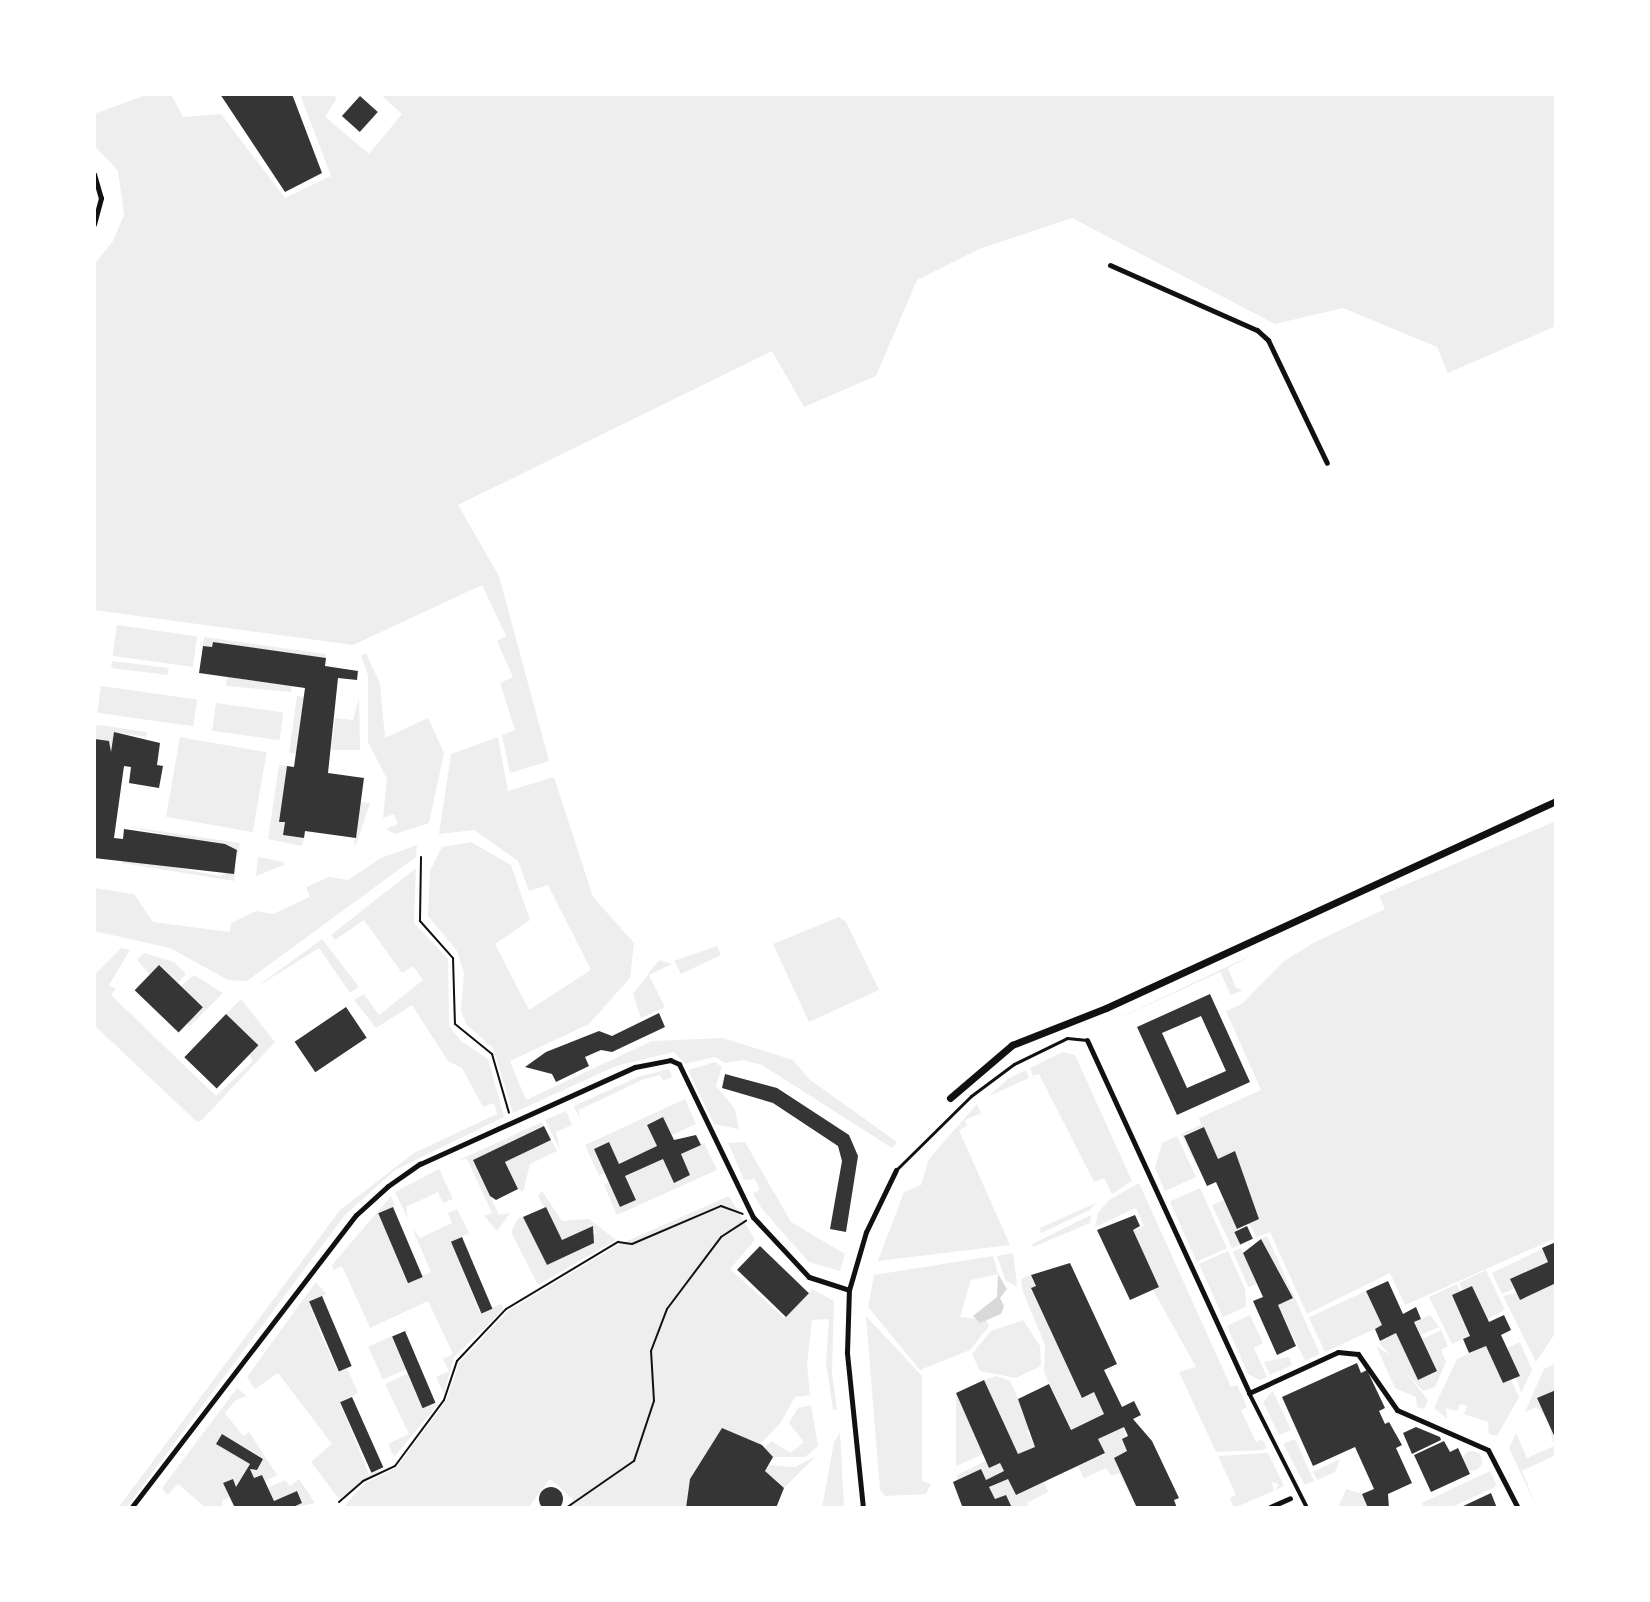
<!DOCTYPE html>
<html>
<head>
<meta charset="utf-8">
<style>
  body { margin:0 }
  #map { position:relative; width:1650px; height:1602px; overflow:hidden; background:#fff; font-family:"PT Serif",serif }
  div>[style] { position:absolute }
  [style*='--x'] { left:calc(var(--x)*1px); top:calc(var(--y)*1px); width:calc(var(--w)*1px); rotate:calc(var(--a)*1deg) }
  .green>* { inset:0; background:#eee; transform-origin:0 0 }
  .round { border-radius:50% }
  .water>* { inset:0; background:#d9d9d9 }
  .building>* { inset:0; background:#353535; transform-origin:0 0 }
  .path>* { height:2px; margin:-1px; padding:0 1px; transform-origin:1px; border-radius:1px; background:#111 }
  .service>* { height:3px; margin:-1.5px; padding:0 1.5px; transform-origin:1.5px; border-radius:1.5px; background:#111 }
  .pedestrian>* { height:4px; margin:-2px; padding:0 2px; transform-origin:2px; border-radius:2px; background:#111 }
  .minor>* { height:5px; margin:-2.5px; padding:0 2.5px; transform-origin:2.5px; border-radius:2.5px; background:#111 }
  .tertiary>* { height:7px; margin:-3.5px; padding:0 3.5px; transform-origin:3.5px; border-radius:3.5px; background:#111 }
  span { translate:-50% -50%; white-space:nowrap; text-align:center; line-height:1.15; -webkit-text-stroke:8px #fff; paint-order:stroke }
  .frame { position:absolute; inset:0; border:96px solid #fff; pointer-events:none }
</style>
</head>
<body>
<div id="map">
  <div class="green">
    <div style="clip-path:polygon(149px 94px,171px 94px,183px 117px,221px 114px,285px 198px,331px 176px,300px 94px,332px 94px,337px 98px,325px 117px,369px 154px,402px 114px,380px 94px,1556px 94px,1556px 326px,1448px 373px,1437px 347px,1343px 308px,1275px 324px,1072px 218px,979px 249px,917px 280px,876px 376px,804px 407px,772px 351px,458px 505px,499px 576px,549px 761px,510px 773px,502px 735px,515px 730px,500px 683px,513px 677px,497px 641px,506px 636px,482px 585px,353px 645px,94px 610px,94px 265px,113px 241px,124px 215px,118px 171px,94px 145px,94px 114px)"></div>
    <div style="left:117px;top:625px;width:81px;height:31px;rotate:8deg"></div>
    <div style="clip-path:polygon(204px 637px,326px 654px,326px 658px,213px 642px,212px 647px,203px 646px)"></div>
    <div style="clip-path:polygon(366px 653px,380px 684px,385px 738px,428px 718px,444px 753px,429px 823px,395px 834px,386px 829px,398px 824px,394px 814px,383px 818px,387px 779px,368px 742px,368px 675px,361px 656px)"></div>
    <div style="left:112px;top:661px;width:57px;height:7px;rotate:7deg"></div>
    <div style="clip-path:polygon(227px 677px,292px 686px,291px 692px,226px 686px)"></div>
    <div style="left:101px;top:686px;width:97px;height:27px;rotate:8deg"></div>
    <div style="left:297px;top:696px;width:7px;height:57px;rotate:8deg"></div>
    <div style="clip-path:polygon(359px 698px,360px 750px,331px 750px,335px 718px,353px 720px)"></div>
    <div style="left:216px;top:703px;width:68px;height:28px;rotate:8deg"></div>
    <div style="clip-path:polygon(99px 725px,147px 732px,146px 737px,114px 732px,111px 752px,95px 739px,94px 744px,94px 726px)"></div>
    <div style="left:180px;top:737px;width:88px;height:81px;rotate:10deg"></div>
    <div style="clip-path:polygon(498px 737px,508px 791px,554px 777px,593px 897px,634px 943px,630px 978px,589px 1024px,510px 1061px,526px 1100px,652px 1041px,723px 1038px,793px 1060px,809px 1079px,897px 1142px,892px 1148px,762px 1065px,743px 1060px,725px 1063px,715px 1057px,685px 1064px,674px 1052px,616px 1066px,513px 1113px,493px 1048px,466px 1024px,461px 1011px,464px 973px,457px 951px,428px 916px,430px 871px,442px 847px,471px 842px,511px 865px,530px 920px,495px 944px,529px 1010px,591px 970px,548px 885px,529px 891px,518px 861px,474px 830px,439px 834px,451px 754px)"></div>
    <div style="clip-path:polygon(279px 765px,287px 766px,279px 821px,285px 822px,283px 835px,304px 838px,302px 846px,268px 839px)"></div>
    <div style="clip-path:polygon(360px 802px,370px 803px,356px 845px,354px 844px)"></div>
    <div style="clip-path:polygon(1556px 821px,1556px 1238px,1405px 1305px,1390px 1273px,1307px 1314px,1270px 1232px,1256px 1237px,1249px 1223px,1259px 1218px,1235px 1152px,1218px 1159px,1203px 1127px,1185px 1135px,1201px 1176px,1181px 1134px,1201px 1125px,1199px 1118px,1261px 1090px,1226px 1011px,1242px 1004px,1284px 961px,1315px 942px,1385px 909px,1379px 896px)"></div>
    <div style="clip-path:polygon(125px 826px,240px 843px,238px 858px,237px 850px)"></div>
    <div style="clip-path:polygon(417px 845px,416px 857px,247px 981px,228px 980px,170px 948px,94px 931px,94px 888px,134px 894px,153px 922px,230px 932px,231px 923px,256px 911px,273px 914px,310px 897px,306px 887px,329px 877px,348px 880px,381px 858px)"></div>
    <div style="clip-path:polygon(258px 857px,284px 862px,284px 865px,256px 876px)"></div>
    <div style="clip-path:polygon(123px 858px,221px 876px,236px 866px,234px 881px,122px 863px)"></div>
    <div style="clip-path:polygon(416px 868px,414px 923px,448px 959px,449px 1026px,461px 1041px,488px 1059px,504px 1117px,395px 1170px,345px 1215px,126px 1508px,118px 1508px,340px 1210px,414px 1153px,497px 1114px,494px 1103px,483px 1107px,462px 1068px,448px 1061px,412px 1005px,376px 1028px,354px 1000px,364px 994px,379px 1015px,423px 980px,413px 966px,402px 973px,364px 920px,335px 940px,331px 935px)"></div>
    <div style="clip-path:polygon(839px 917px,846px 922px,879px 990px,809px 1022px,773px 944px)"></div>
    <div style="clip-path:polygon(322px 939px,359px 987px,350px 993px,319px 948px,255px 988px)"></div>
    <div style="clip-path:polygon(717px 946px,721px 955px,681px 974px,674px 961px)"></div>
    <div style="clip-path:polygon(121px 948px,130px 950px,109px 985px,116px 989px,111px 995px,216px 1096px,253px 1061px,226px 1014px,241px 999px,275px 1042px,202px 1120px,197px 1122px,94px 1025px,94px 975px)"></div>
    <div style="clip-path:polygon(1258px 952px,1228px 968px,1236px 988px,1243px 990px,1231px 995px,1220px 972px,1094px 1030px)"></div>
    <div style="clip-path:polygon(144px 953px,174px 962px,186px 974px,178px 983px,160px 965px,150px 975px,137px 960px)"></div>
    <div style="clip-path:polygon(659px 960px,672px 964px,649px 975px,665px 1007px,641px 1018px,633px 994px)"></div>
    <div style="clip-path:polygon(194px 975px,223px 993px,190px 1026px,187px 1024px,203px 1007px,181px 986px)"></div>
    <div style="clip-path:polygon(1063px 1052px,1075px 1055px,1132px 1181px,1112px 1194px,1104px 1178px,1094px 1182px,1039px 1074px,1033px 1076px,1030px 1068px)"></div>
    <div style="clip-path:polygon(715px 1062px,722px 1067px,716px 1086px,735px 1109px,739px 1129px,714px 1124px,688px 1070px)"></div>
    <div style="clip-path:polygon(669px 1069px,672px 1077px,663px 1081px,660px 1075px,644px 1079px,579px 1110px,580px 1119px,574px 1106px,638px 1077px)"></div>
    <div style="clip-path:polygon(1026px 1070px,1029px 1078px,989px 1096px,1009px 1078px)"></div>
    <div style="clip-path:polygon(685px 1099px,696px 1124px,672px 1135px,663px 1117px,647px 1124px,657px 1146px,619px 1164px,609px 1143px,594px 1149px,605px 1173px,599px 1176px,585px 1145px)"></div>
    <div style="clip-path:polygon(977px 1104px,981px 1113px,965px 1120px,967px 1126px,959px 1130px,1010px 1245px,1019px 1244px,878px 1261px,904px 1192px,921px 1185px,929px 1159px)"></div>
    <div style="clip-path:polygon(566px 1111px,572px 1125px,556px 1132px,560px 1150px,545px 1120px)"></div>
    <div style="clip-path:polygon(542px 1122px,544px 1126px,473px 1160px,499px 1215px,510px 1213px,497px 1231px,484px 1216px,492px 1213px,467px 1159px,459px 1160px)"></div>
    <div style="clip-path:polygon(1177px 1136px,1196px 1177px,1165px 1191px,1155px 1168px,1162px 1143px)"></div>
    <div style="clip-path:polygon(551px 1140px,557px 1151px,530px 1164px,523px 1192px,518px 1189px,505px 1162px)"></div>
    <div style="clip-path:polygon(745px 1142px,791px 1222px,845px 1254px,840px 1271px,809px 1262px,762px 1209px,753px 1194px,760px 1189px,755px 1179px,744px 1180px,728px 1143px)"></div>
    <div style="clip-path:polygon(704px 1143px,717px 1170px,617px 1215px,604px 1185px,609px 1183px,621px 1207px,636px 1200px,625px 1176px,663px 1159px,674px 1182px,690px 1175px,681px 1154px)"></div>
    <div style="clip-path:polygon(439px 1169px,453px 1199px,443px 1203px,438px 1192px,406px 1207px,408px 1219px,395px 1192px)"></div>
    <div style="clip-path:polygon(1139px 1183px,1231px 1387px,1237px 1385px,1247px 1407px,1241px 1410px,1256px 1442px,1262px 1439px,1267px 1448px,1262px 1450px,1216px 1452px,1179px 1372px,1196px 1367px,1153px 1290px,1159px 1286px,1133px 1231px,1144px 1226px,1136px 1208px,1095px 1227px,1098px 1213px,1109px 1200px)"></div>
    <div style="left:1200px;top:1188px;width:66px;height:33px;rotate:66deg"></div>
    <div style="clip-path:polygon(542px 1191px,562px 1221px,589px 1219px,616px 1240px,538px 1285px,511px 1232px,518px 1218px,523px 1217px,547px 1265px,593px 1243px,590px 1236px,596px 1233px,593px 1226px,562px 1240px,538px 1196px)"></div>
    <div style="clip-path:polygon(391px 1196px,395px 1206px,379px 1214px,407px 1283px,431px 1272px,412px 1228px,420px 1238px,452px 1223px,448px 1213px,457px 1209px,469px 1233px,451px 1242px,480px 1313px,501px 1304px,504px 1309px,454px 1357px,444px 1394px,436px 1377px,449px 1371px,443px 1359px,453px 1354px,428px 1301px,370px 1328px,342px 1266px,334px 1270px,332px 1265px)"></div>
    <div style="clip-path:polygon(729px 1196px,755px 1240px,730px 1269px,784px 1318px,812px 1289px,834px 1301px,832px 1373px,837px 1409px,833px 1410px,826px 1362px,829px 1319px,812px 1320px,807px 1364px,810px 1395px,795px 1397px,781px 1422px,760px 1444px,722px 1428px,690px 1479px,686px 1508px,565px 1508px,573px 1499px,550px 1479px,528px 1508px,343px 1508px,364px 1484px,397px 1467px,446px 1401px,459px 1363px,508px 1311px,618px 1245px)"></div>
    <div style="clip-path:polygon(1224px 1200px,1238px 1230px,1234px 1232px,1240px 1245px,1232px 1248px,1212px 1205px)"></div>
    <div style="clip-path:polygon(1096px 1203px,1090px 1210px,1041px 1233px,1040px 1228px)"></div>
    <div style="clip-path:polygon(1091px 1215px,1090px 1223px,1033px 1247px,1032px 1244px)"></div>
    <div style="clip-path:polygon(1267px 1236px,1320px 1354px,1305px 1361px,1278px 1305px,1293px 1297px,1261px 1239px)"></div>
    <div style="left:1241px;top:1248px;width:39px;height:9px;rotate:66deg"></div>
    <div style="clip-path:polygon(1542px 1249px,1548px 1262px,1511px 1279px,1515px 1288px,1502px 1294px,1492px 1273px)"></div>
    <div style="clip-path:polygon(1228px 1251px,1245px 1289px,1246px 1307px,1223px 1317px,1199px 1264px)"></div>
    <div style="clip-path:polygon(1013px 1253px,1016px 1276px,1017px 1287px,1006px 1281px,997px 1256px)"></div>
    <div style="clip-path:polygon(993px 1256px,998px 1274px,971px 1280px,960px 1317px,986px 1320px,989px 1326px,970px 1350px,920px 1370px,868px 1307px,874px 1275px)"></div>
    <div style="clip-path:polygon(1486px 1270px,1505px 1310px,1487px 1319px,1472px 1286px,1463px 1290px,1459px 1283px)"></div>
    <div style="clip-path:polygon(1031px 1275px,1036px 1286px,1031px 1289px,1082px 1397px,1094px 1392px,1104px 1414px,1071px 1430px,1044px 1372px,1045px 1345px,1023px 1292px,1021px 1279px)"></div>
    <div style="clip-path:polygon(316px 1282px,326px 1294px,309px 1303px,323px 1339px,338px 1372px,347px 1368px,358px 1393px,340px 1403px,369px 1474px,383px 1469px,339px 1499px,311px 1462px,332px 1444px,278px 1373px,255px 1389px,247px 1377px)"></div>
    <div style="clip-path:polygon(1556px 1283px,1556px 1332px,1536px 1362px,1503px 1296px)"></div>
    <div style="clip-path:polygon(1457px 1284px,1460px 1291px,1452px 1295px,1470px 1336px,1452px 1344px,1429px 1297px)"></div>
    <div style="left:1366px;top:1291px;width:38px;height:63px;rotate:65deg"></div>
    <div style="clip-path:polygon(1250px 1315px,1263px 1343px,1254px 1348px,1267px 1377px,1260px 1380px,1248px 1374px,1227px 1326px)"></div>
    <div style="clip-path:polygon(1430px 1315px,1439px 1327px,1421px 1335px,1414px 1322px)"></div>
    <div style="clip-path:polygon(866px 1316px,922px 1376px,922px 1481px,931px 1484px,926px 1494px,885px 1496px,880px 1490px)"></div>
    <div style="clip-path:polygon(1023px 1320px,1040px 1346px,1041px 1366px,1016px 1378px,980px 1371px,972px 1354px,991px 1331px)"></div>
    <div style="clip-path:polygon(1441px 1330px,1448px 1346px,1441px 1350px,1446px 1362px,1435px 1387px,1423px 1391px,1379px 1343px,1396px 1333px,1418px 1380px,1437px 1371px,1422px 1339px)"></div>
    <div style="left:392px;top:1336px;width:36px;height:26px;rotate:66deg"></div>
    <div style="clip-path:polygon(1520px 1342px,1532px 1370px,1521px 1393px,1507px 1348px)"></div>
    <div style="clip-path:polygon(1376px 1346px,1393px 1357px,1428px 1400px,1424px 1409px,1417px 1407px,1416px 1397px,1395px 1388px)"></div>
    <div style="clip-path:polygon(1486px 1346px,1503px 1383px,1511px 1380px,1519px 1397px,1497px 1436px,1489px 1434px,1488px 1422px,1464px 1414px,1467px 1406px,1460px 1404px,1457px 1411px,1446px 1408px,1447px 1419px,1434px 1408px,1457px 1359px)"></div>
    <div style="clip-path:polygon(1289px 1357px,1292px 1365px,1270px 1375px,1264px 1362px)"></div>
    <div style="clip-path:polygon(1556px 1363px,1556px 1390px,1537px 1399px,1546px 1418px,1537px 1407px,1525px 1412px,1544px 1369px)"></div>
    <div style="clip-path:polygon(407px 1374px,423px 1408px,439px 1403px,394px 1457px,388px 1444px,409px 1434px,385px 1384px)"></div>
    <div style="clip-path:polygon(997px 1376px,1010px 1381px,1032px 1428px,1027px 1431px,1035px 1447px,1018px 1454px,984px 1380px)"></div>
    <div style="clip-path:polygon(237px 1388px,247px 1396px,236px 1400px,225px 1413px,243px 1436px,249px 1432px,277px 1475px,265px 1481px,262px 1475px,254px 1478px,250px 1469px,257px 1469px,263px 1458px,222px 1434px,217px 1444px,250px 1464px,236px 1487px,233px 1479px,223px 1483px,235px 1508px,229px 1497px,222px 1501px,223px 1508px,206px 1508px,178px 1484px,167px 1495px,162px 1488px)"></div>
    <div style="clip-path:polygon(1273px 1391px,1291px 1430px,1279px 1435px,1263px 1402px)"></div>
    <div style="clip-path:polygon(956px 1393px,983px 1454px,956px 1466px)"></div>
    <div style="clip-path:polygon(811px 1405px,818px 1446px,805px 1457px,773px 1457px,764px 1448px,771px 1441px,791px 1453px,804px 1442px,789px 1423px,798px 1408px)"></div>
    <div style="clip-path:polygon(1549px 1425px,1556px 1440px,1556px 1455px,1522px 1471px,1537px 1508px,1509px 1448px,1516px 1433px,1527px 1458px,1554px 1446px)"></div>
    <div style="clip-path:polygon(1124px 1427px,1127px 1451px,1114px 1458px,1137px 1508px,1119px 1473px,1111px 1476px,1106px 1468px,1084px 1478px,1078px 1466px,1105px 1454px,1098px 1439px)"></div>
    <div style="clip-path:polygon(840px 1433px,844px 1508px,822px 1508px,834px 1442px)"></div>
    <div style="clip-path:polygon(1295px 1439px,1314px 1481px,1305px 1485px,1283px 1444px)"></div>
    <div class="round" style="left:1462px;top:1451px;width:20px;height:20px"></div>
    <div style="clip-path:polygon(1268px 1453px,1284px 1486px,1275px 1490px,1279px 1484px,1272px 1482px,1274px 1491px,1234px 1508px,1230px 1498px,1236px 1495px,1218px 1456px)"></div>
    <div style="clip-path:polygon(816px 1456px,784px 1488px,765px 1471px,769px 1465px,795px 1467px)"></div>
    <div style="clip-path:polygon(1340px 1459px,1335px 1472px,1317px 1480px,1313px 1472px)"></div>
    <div style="clip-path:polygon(986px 1461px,1000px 1463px,1004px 1471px,986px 1480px,981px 1469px,957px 1480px,957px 1475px)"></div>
    <div style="clip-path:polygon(1490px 1471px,1497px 1486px,1450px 1508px,1424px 1508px,1422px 1503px)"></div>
    <div style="clip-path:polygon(299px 1479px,315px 1503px,291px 1508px,302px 1503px,297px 1491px,274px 1501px,268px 1488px,285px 1480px,290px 1486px)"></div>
    <div style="clip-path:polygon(1008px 1479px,1016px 1495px,1044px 1482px,1048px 1492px,1027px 1503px,1029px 1508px,1012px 1508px,1006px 1495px,995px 1499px,989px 1487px)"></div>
    <div style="clip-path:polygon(1346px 1489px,1362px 1494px,1368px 1508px,1338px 1508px)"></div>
  </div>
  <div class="water">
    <div style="clip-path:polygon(998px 1274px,1007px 1289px,1000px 1298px,1004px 1306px,1001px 1314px,980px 1323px,973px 1316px,997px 1297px)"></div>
  </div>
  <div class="building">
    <div style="clip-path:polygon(220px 94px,292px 94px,322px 173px,285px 192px)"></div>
    <div style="left:360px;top:96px;width:24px;height:27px;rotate:42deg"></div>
    <div style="clip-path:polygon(213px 642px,326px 658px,325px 666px,358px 671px,357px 680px,338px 678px,328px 773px,364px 778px,356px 838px,305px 831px,304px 838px,283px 835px,285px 822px,279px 822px,287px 766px,294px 767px,305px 688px,199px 673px,203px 646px,212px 647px)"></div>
    <div style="clip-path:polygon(114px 732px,160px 743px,157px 765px,163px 766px,159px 788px,129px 783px,131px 767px,124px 766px,114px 838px,123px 839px,124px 829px,225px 844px,237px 850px,234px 874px,94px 858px,95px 739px,109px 741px,111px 752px)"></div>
    <div style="left:159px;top:965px;width:61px;height:35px;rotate:44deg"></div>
    <div style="clip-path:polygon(evenodd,1210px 994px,1250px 1082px,1177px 1115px,1137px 1027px,1210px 994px,1201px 1016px,1226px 1071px,1187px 1088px,1162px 1033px,1201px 1016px)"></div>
    <div style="left:346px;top:1007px;width:37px;height:62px;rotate:56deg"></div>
    <div style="clip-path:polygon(659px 1013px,665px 1027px,612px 1052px,601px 1050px,585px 1057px,589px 1066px,556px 1082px,552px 1074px,525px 1067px,546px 1052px,599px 1031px,612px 1036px)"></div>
    <div style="left:226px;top:1014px;width:45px;height:60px;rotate:44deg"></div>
    <div style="clip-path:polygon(725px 1074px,777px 1088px,849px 1135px,858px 1156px,846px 1232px,830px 1229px,842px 1161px,838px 1146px,773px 1103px,722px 1088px)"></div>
    <div style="clip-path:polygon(663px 1117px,674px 1140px,696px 1135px,701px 1145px,681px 1154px,690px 1175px,674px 1183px,663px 1159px,625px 1176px,636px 1200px,620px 1207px,594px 1149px,609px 1142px,619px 1164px,657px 1146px,647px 1125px)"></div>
    <div style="clip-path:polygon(544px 1126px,551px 1140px,505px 1162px,518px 1189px,496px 1200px,490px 1196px,473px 1160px)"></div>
    <div style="clip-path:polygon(1204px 1127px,1218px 1159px,1235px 1151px,1259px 1219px,1237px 1229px,1216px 1182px,1207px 1186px,1184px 1136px)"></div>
    <div style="left:393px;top:1207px;width:76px;height:16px;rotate:67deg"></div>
    <div style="clip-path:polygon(546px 1207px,562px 1240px,593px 1226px,594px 1243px,547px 1265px,523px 1217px)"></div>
    <div style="clip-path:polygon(1135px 1215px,1140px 1226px,1133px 1230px,1159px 1287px,1130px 1300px,1097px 1230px)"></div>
    <div style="left:1247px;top:1226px;width:14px;height:14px;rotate:65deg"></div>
    <div style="left:462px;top:1237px;width:78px;height:12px;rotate:67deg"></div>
    <div style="clip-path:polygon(1261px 1239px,1293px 1298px,1278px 1305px,1296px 1346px,1277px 1355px,1253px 1301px,1263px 1297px,1243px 1253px)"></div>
    <div style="clip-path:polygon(1556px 1242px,1556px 1283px,1520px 1300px,1510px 1279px,1548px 1262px,1542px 1248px)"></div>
    <div style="left:760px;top:1246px;width:68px;height:33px;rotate:44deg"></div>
    <div style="clip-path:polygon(1070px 1263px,1117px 1364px,1104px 1370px,1122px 1407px,1134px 1401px,1141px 1415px,1133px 1419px,1152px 1441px,1179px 1498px,1174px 1500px,1177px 1508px,1137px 1508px,1114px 1458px,1127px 1451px,1122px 1439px,1128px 1436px,1124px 1427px,1098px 1439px,1105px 1453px,1016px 1495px,1008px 1479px,989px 1487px,995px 1499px,1006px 1495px,1012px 1508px,962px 1506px,953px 1482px,981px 1469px,986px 1480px,1004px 1471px,1000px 1463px,989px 1468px,956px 1393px,984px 1380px,1018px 1454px,1035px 1447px,1018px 1399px,1049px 1384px,1071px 1430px,1104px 1414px,1094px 1392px,1082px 1398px,1031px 1288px,1036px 1286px,1031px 1275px)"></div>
    <div style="clip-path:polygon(1388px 1281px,1403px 1314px,1416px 1307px,1421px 1319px,1414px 1322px,1437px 1371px,1418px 1380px,1396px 1333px,1380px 1341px,1375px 1329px,1382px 1325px,1366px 1291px)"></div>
    <div style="clip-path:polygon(1472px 1286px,1489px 1322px,1504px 1315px,1511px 1330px,1501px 1335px,1520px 1376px,1503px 1383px,1486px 1346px,1469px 1353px,1463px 1339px,1470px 1336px,1452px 1295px)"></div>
    <div style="left:322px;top:1296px;width:76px;height:14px;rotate:67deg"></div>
    <div style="left:405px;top:1331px;width:78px;height:14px;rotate:67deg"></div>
    <div style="clip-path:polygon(1357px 1363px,1361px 1373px,1367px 1370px,1385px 1408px,1379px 1411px,1385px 1424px,1389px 1422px,1402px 1445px,1396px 1448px,1412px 1483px,1388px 1494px,1389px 1508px,1368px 1508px,1362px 1494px,1374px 1489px,1355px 1447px,1313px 1466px,1282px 1397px)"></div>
    <div style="clip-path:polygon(1556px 1390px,1556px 1440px,1537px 1398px)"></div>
    <div style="left:352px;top:1397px;width:77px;height:13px;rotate:66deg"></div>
    <div style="clip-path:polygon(1416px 1427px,1440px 1437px,1441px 1440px,1412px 1454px,1403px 1433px)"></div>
    <div style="clip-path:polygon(722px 1428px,762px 1445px,773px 1457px,765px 1471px,784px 1488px,776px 1508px,686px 1508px,690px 1479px)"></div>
    <div style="clip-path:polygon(222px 1434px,263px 1459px,257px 1470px,250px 1469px,254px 1478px,262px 1475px,274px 1501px,297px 1491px,302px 1503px,291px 1508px,235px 1508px,223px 1483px,233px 1479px,236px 1487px,250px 1464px,216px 1444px)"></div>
    <div style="clip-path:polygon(1444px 1441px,1450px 1452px,1458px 1448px,1470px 1474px,1431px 1492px,1414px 1455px)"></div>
    <div class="round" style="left:539px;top:1487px;width:24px;height:24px"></div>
    <div style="clip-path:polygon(1491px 1493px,1497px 1508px,1459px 1508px)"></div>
  </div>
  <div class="path">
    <div style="--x:421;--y:857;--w:64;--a:90.9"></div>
    <div style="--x:420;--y:921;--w:50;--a:48.3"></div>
    <div style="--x:453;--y:958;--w:66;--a:88.3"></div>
    <div style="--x:455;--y:1024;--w:48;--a:39"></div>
    <div style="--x:492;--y:1054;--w:61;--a:73.9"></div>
    <div style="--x:339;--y:1502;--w:32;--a:-41"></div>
    <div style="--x:363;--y:1481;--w:35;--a:-25"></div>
    <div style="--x:395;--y:1466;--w:82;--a:-53.4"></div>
    <div style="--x:444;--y:1400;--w:41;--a:-71.6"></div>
    <div style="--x:457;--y:1361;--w:71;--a:-46.7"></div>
    <div style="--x:506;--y:1309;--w:131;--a:-30.9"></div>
    <div style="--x:618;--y:1242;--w:14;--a:8"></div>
    <div style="--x:632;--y:1244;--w:97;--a:-23.1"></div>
    <div style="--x:721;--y:1206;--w:23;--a:20"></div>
    <div style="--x:566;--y:1508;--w:83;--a:-34.7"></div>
    <div style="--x:634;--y:1461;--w:63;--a:-71.6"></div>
    <div style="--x:654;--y:1401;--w:50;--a:-93.4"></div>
    <div style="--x:651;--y:1351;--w:45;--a:-69.1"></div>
    <div style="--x:667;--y:1309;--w:90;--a:-53.1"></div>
    <div style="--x:721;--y:1237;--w:30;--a:-33"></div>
  </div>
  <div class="service">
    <div style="--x:896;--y:1170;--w:105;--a:-44.6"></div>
    <div style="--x:971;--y:1096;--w:54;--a:-36.7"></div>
    <div style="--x:1014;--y:1064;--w:59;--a:-26.1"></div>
    <div style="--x:1067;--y:1038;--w:20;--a:6"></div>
  </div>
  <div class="pedestrian">
    <div style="--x:1249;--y:1393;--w:129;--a:63.2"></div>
  </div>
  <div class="minor">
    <div style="--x:94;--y:174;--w:25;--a:74"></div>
    <div style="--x:101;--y:198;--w:27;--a:105"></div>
    <div style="--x:1110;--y:265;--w:161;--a:23.9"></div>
    <div style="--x:1257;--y:330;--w:15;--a:42"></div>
    <div style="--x:1268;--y:340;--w:136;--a:64.4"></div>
    <div style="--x:1087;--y:1040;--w:388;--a:65.3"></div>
    <div style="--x:1249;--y:1393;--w:98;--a:-24.7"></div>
    <div style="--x:1338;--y:1352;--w:20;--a:6"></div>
    <div style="--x:1358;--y:1354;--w:68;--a:55.1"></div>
    <div style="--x:1397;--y:1410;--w:99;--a:23.7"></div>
    <div style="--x:1488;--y:1450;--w:65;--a:62.7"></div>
    <div style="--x:131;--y:1508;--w:369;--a:-52.5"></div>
    <div style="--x:356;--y:1215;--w:43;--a:-42.2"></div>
    <div style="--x:388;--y:1186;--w:39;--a:-35"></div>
    <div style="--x:420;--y:1164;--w:236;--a:-24.3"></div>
    <div style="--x:635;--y:1067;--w:36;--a:-11"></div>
    <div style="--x:670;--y:1060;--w:10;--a:24"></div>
    <div style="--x:679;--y:1064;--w:170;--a:64.2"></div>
    <div style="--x:753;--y:1217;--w:82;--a:47"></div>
    <div style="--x:809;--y:1277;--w:42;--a:18"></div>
    <div style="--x:863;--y:1508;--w:157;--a:-95.9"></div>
    <div style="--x:847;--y:1352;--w:62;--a:-88.2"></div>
    <div style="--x:849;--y:1290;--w:60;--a:-73.7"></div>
    <div style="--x:866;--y:1232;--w:69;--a:-64.2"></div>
    <div style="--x:1268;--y:1508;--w:24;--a:-24"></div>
  </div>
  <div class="tertiary">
    <div style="--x:950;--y:1098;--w:82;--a:-40.5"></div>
    <div style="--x:1012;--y:1045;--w:101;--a:-21.5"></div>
    <div style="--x:1106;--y:1008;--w:495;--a:-24.7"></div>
  </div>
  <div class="frame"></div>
</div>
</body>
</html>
